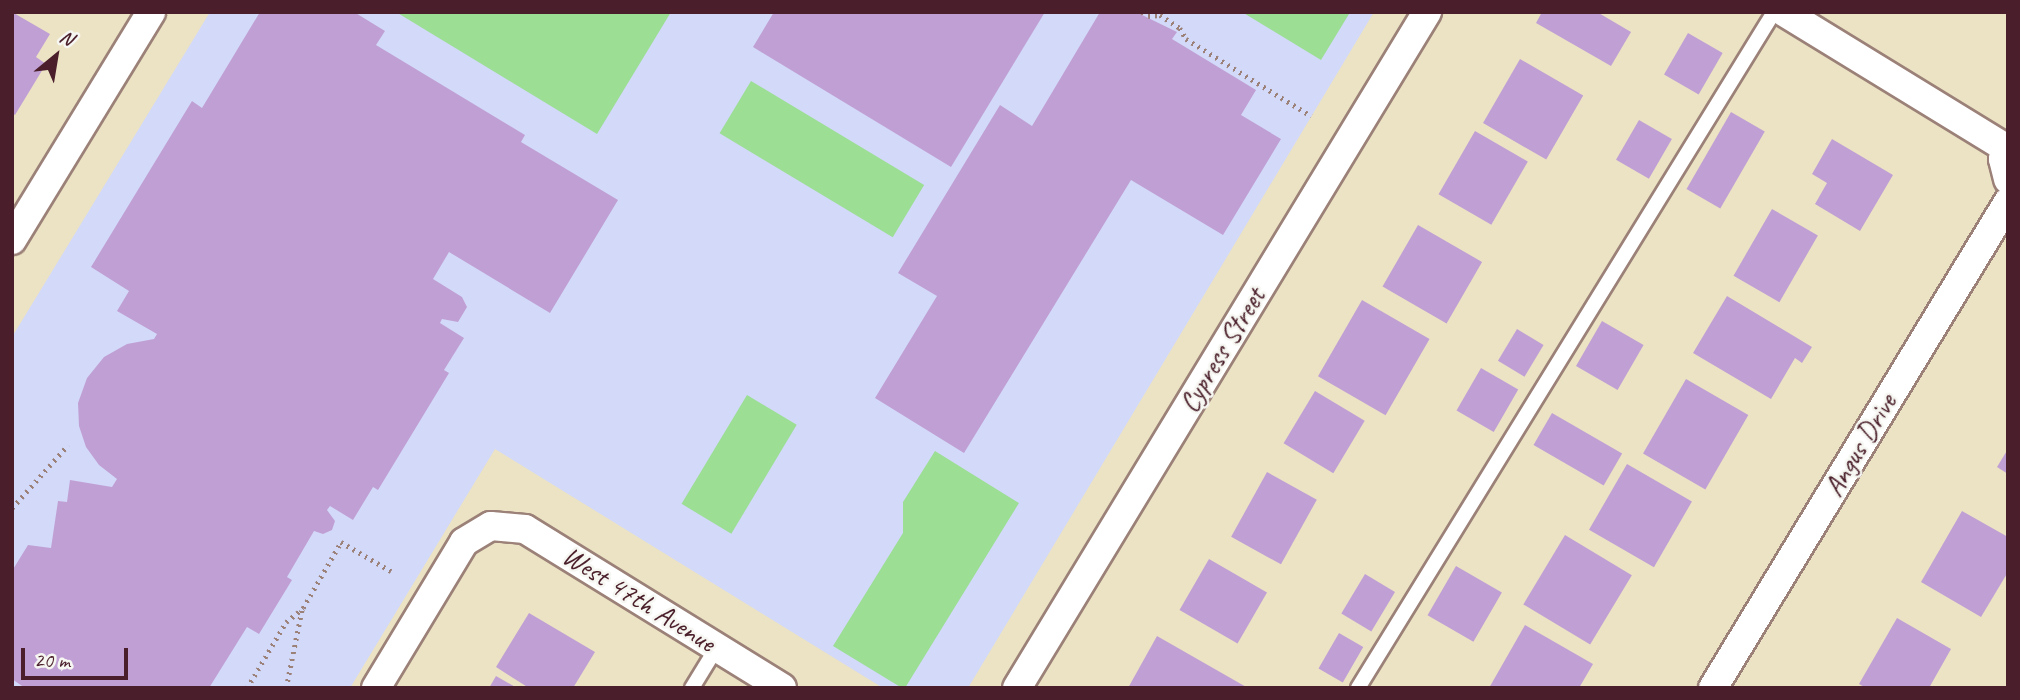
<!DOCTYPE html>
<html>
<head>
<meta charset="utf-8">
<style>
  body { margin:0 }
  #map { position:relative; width:2020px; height:700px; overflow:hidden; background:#ece3c4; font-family:Caveat,sans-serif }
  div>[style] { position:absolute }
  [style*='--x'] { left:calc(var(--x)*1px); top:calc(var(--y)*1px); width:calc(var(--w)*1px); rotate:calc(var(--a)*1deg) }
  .built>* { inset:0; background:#d2d9f9 }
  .green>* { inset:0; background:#9cde94; transform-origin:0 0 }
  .building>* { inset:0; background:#c0a0d4; transform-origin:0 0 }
  .path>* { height:4.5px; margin-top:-2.25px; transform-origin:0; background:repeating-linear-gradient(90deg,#9b8178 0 2px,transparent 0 7px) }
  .roads { filter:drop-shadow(2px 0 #9b8178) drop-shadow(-2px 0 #9b8178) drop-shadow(0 2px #9b8178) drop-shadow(0 -2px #9b8178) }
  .service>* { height:14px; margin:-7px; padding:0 7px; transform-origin:7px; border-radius:7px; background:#fff }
  .minor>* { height:28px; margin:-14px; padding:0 14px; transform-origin:14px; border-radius:14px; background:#fff }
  span { translate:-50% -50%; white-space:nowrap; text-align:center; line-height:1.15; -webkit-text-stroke:5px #f6f6f2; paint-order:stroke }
  .street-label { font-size:28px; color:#4a1f2b }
  .frame { position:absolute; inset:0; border:14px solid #4a1f2b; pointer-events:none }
  .north { position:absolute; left:21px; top:21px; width:70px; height:70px; -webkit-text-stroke:5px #f6f6f2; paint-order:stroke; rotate:30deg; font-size:19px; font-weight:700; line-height:28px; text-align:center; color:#4a1f2b }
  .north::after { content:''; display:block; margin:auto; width:24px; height:32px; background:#4a1f2b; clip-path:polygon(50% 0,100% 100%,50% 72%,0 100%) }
  .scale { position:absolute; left:21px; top:648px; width:107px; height:32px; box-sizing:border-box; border:4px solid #4a1f2b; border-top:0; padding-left:9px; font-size:21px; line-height:24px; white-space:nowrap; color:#4a1f2b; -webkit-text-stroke:5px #f6f6f2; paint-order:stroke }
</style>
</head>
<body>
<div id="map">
  <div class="built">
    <div style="clip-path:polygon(210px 12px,1374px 12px,968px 688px,883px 688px,495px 449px,350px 688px,12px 688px,12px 337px)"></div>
  </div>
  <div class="green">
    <div style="clip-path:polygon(396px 12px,671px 12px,597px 134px)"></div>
    <div style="clip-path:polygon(1242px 12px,1346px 12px,1349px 14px,1321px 60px)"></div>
    <div style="left:751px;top:81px;width:202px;height:61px;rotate:31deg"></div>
    <div style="left:747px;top:395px;width:58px;height:127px;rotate:31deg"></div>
    <div style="clip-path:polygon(935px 451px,1019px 503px,905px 688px,902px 688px,833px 646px,903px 533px,903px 502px)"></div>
  </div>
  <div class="building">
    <div style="clip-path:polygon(12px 12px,50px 34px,36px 57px,46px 64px,15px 115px,12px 113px)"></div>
    <div style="clip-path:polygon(260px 12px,354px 12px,385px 31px,376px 45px,525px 135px,521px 142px,618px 200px,550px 313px,449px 252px,433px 279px,462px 297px,467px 307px,458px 322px,442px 319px,440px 323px,464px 338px,444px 370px,449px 373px,378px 490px,373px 487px,353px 520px,330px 506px,327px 510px,335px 521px,332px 530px,323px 534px,314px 531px,287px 577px,292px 580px,259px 634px,247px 627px,209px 688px,25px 688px,12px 679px,12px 571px,28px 545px,51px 548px,58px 501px,67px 502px,70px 480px,112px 487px,117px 479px,99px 465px,86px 447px,79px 426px,78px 403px,87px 378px,104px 357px,127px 344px,154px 339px,157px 334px,117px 311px,129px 291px,91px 267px,192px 101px,202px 108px)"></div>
    <div style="clip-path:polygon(774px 12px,1045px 12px,951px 167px,753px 47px)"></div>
    <div style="clip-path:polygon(1100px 12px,1136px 12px,1177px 32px,1172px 39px,1256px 90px,1241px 115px,1281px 139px,1223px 235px,1131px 180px,964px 453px,875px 398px,937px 296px,898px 273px,1000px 105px,1032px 126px)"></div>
    <div style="clip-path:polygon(1542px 12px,1597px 12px,1631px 32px,1611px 66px,1536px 23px)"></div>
    <div style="left:1688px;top:33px;width:40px;height:48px;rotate:30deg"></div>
    <div style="left:1520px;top:59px;width:73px;height:74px;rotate:30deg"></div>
    <div style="left:1731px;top:112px;width:39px;height:89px;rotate:30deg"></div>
    <div style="left:1639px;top:120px;width:38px;height:46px;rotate:30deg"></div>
    <div style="left:1475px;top:131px;width:61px;height:73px;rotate:30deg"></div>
    <div style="clip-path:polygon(1832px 139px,1893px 175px,1860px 231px,1815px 204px,1827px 183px,1812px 174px)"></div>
    <div style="left:1772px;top:209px;width:53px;height:77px;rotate:30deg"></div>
    <div style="left:1418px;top:225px;width:74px;height:71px;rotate:30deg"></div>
    <div style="clip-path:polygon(1727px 296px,1812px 347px,1802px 363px,1795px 358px,1771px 399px,1693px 353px)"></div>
    <div style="left:1362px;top:300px;width:78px;height:88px;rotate:30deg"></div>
    <div style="left:1602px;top:321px;width:48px;height:52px;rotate:30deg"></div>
    <div style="left:1517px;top:329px;width:31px;height:37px;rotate:31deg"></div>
    <div style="left:1481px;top:368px;width:43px;height:49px;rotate:30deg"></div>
    <div style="left:1686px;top:379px;width:72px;height:86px;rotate:30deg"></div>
    <div style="left:1315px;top:391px;width:58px;height:61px;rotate:31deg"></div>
    <div style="left:1552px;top:413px;width:81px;height:37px;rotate:30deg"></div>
    <div style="clip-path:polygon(2008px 449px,2008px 474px,1997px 467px)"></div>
    <div style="left:1627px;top:464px;width:75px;height:76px;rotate:30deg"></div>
    <div style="left:1267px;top:472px;width:57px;height:74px;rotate:29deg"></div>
    <div style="clip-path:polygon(1962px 511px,2008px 537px,2008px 572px,1981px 617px,1921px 582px)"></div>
    <div style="left:1565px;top:535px;width:78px;height:81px;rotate:31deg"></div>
    <div style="left:1209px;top:559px;width:67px;height:59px;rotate:30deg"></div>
    <div style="left:1456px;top:566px;width:53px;height:57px;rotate:30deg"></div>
    <div style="left:1365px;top:574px;width:35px;height:46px;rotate:31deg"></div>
    <div style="clip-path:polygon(529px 613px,595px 652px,573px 688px,529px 688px,496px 667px)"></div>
    <div style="clip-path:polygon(1897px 618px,1951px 649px,1929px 688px,1866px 688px,1859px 684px)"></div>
    <div style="clip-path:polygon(1525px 625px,1593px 664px,1579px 688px,1489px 688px)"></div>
    <div style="left:1339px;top:633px;width:28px;height:41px;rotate:30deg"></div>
    <div style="clip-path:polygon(1157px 636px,1248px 688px,1128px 688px)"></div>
    <div style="clip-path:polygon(496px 676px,517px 688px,489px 688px)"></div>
  </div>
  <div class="path">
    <div style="--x:1142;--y:12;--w:7;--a:34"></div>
    <div style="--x:1148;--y:16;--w:12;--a:-5"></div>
    <div style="--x:1160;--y:15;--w:24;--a:33"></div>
    <div style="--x:1180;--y:28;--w:13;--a:61"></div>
    <div style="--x:1186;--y:39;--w:147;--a:31.6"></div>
    <div style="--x:12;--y:508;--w:84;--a:-48.4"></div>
    <div style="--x:247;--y:688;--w:77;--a:-59.4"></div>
    <div style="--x:286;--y:622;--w:22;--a:-39"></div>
    <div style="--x:303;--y:608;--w:76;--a:-60.1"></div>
    <div style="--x:341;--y:542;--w:58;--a:30.1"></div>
    <div style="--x:286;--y:688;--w:81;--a:-78.6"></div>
  </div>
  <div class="roads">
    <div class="service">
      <div style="--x:692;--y:688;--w:48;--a:-58.6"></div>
      <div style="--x:1358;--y:688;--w:794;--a:-58.39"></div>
    </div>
    <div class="minor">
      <div style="--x:1784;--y:12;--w:260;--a:31.5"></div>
      <div style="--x:2008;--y:146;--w:14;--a:111"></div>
      <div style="--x:2003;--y:159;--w:21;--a:76"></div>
      <div style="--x:12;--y:240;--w:267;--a:-58.6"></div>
      <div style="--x:376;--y:688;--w:170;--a:-58.9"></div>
      <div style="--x:464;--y:542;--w:31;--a:-31"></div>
      <div style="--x:491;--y:526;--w:34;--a:5"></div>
      <div style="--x:525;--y:529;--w:302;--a:31.7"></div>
      <div style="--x:1017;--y:688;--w:791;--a:-58.76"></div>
      <div style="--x:1713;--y:688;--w:569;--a:-58.74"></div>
    </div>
  </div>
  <div class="street-label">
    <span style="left:1222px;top:350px;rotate:-59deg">Cypress Street</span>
    <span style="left:1860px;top:445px;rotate:-59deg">Angus Drive</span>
    <span style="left:639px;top:599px;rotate:32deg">West 47th Avenue</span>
  </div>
  <div class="frame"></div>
  <div class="north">N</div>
  <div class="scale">20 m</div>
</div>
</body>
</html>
